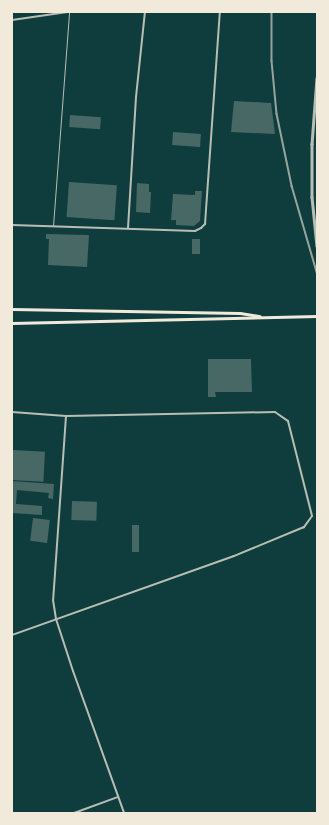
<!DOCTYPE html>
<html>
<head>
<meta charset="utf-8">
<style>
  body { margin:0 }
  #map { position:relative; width:329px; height:825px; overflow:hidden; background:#0f3d3e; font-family:Inter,sans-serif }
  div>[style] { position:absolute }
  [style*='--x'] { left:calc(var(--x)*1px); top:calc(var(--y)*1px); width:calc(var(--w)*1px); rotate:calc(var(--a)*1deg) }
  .building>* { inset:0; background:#486865; transform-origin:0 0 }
  .service>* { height:1px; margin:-0.5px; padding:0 0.5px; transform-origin:0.5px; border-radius:0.5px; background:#b8beb3 }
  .minor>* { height:2px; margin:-1px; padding:0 1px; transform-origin:1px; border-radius:1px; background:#b8beb3 }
  .tertiary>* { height:2.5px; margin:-1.25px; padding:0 1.25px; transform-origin:1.25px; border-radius:1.25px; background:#b8beb3 }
  .trunk>* { height:3px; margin:-1.5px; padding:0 1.5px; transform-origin:1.5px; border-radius:1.5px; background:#f1e9da }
  .rail>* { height:1.5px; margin:-0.75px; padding:0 0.75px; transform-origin:0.75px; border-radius:0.75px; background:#97a49c }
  span { translate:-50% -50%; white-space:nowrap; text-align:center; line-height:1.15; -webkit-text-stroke:4px #f1e9da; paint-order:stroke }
  .frame { position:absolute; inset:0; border:13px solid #f1e9da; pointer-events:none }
</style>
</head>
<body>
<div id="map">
  <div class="building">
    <div style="clip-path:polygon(234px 101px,271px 103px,275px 134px,231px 132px)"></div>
    <div style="left:70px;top:115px;width:31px;height:12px;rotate:4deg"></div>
    <div style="left:173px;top:132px;width:28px;height:13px;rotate:4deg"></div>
    <div style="left:69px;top:182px;width:48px;height:35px;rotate:4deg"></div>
    <div style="clip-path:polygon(137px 183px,149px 184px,149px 192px,151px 192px,150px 213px,136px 212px)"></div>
    <div style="clip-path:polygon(195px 191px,202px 191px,200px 221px,194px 226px,176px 225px,176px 220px,171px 220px,173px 194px,195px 195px)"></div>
    <div style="clip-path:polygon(46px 234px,89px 235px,87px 267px,48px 265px,49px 239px,46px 239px)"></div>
    <div style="left:192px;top:239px;width:8px;height:15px"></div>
    <div style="clip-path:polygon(208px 359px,251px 359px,252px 392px,215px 392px,216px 397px,208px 397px)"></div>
    <div style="left:12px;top:450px;width:33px;height:30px;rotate:3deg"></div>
    <div style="clip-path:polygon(12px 481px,54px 484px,53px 499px,48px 498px,49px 493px,17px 490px,16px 504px,42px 506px,42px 515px,12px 513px)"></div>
    <div style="left:72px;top:501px;width:25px;height:19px;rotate:2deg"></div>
    <div style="left:33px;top:518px;width:17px;height:23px;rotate:7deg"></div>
    <div style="left:132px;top:525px;width:7px;height:27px"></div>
  </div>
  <div class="service">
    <div style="--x:53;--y:226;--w:215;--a:-85.7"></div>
  </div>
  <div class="minor">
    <div style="--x:12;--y:20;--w:56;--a:-8.3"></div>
    <div style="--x:12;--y:225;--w:183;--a:1.9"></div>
    <div style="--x:195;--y:231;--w:7;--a:-27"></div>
    <div style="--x:201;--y:228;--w:6;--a:-45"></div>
    <div style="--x:205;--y:224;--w:213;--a:-86"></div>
    <div style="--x:128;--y:228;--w:131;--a:-86.5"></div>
    <div style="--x:136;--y:97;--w:85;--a:-84"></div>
    <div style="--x:12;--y:412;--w:54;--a:4.2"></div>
    <div style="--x:66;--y:416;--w:209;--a:-1.1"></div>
    <div style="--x:275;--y:412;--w:16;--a:35"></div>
    <div style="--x:288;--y:421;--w:98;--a:75.8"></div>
    <div style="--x:312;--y:516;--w:14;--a:126"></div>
    <div style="--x:304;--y:527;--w:76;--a:157.5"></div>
    <div style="--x:234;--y:556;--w:236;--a:160.4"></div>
    <div style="--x:66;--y:416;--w:184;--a:94"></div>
    <div style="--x:53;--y:600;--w:19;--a:81"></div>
    <div style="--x:56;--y:619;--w:55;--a:71.9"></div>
    <div style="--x:73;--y:671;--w:151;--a:70.2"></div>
    <div style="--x:74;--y:813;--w:47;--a:-20"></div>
  </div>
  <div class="tertiary">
    <div style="--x:317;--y:78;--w:66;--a:94.3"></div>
    <div style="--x:312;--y:144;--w:53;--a:90"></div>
    <div style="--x:312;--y:197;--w:49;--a:84.2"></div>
  </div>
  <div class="trunk">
    <div style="--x:12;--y:309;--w:228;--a:1"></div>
    <div style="--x:240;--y:313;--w:20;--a:9"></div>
    <div style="--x:12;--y:323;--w:305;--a:-1.3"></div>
  </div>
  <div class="rail">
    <div style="--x:272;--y:12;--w:49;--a:90"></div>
    <div style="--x:272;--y:61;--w:53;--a:84.6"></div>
    <div style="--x:277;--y:114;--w:74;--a:78.2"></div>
    <div style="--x:292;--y:186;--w:90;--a:73.8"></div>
  </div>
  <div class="frame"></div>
</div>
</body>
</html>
